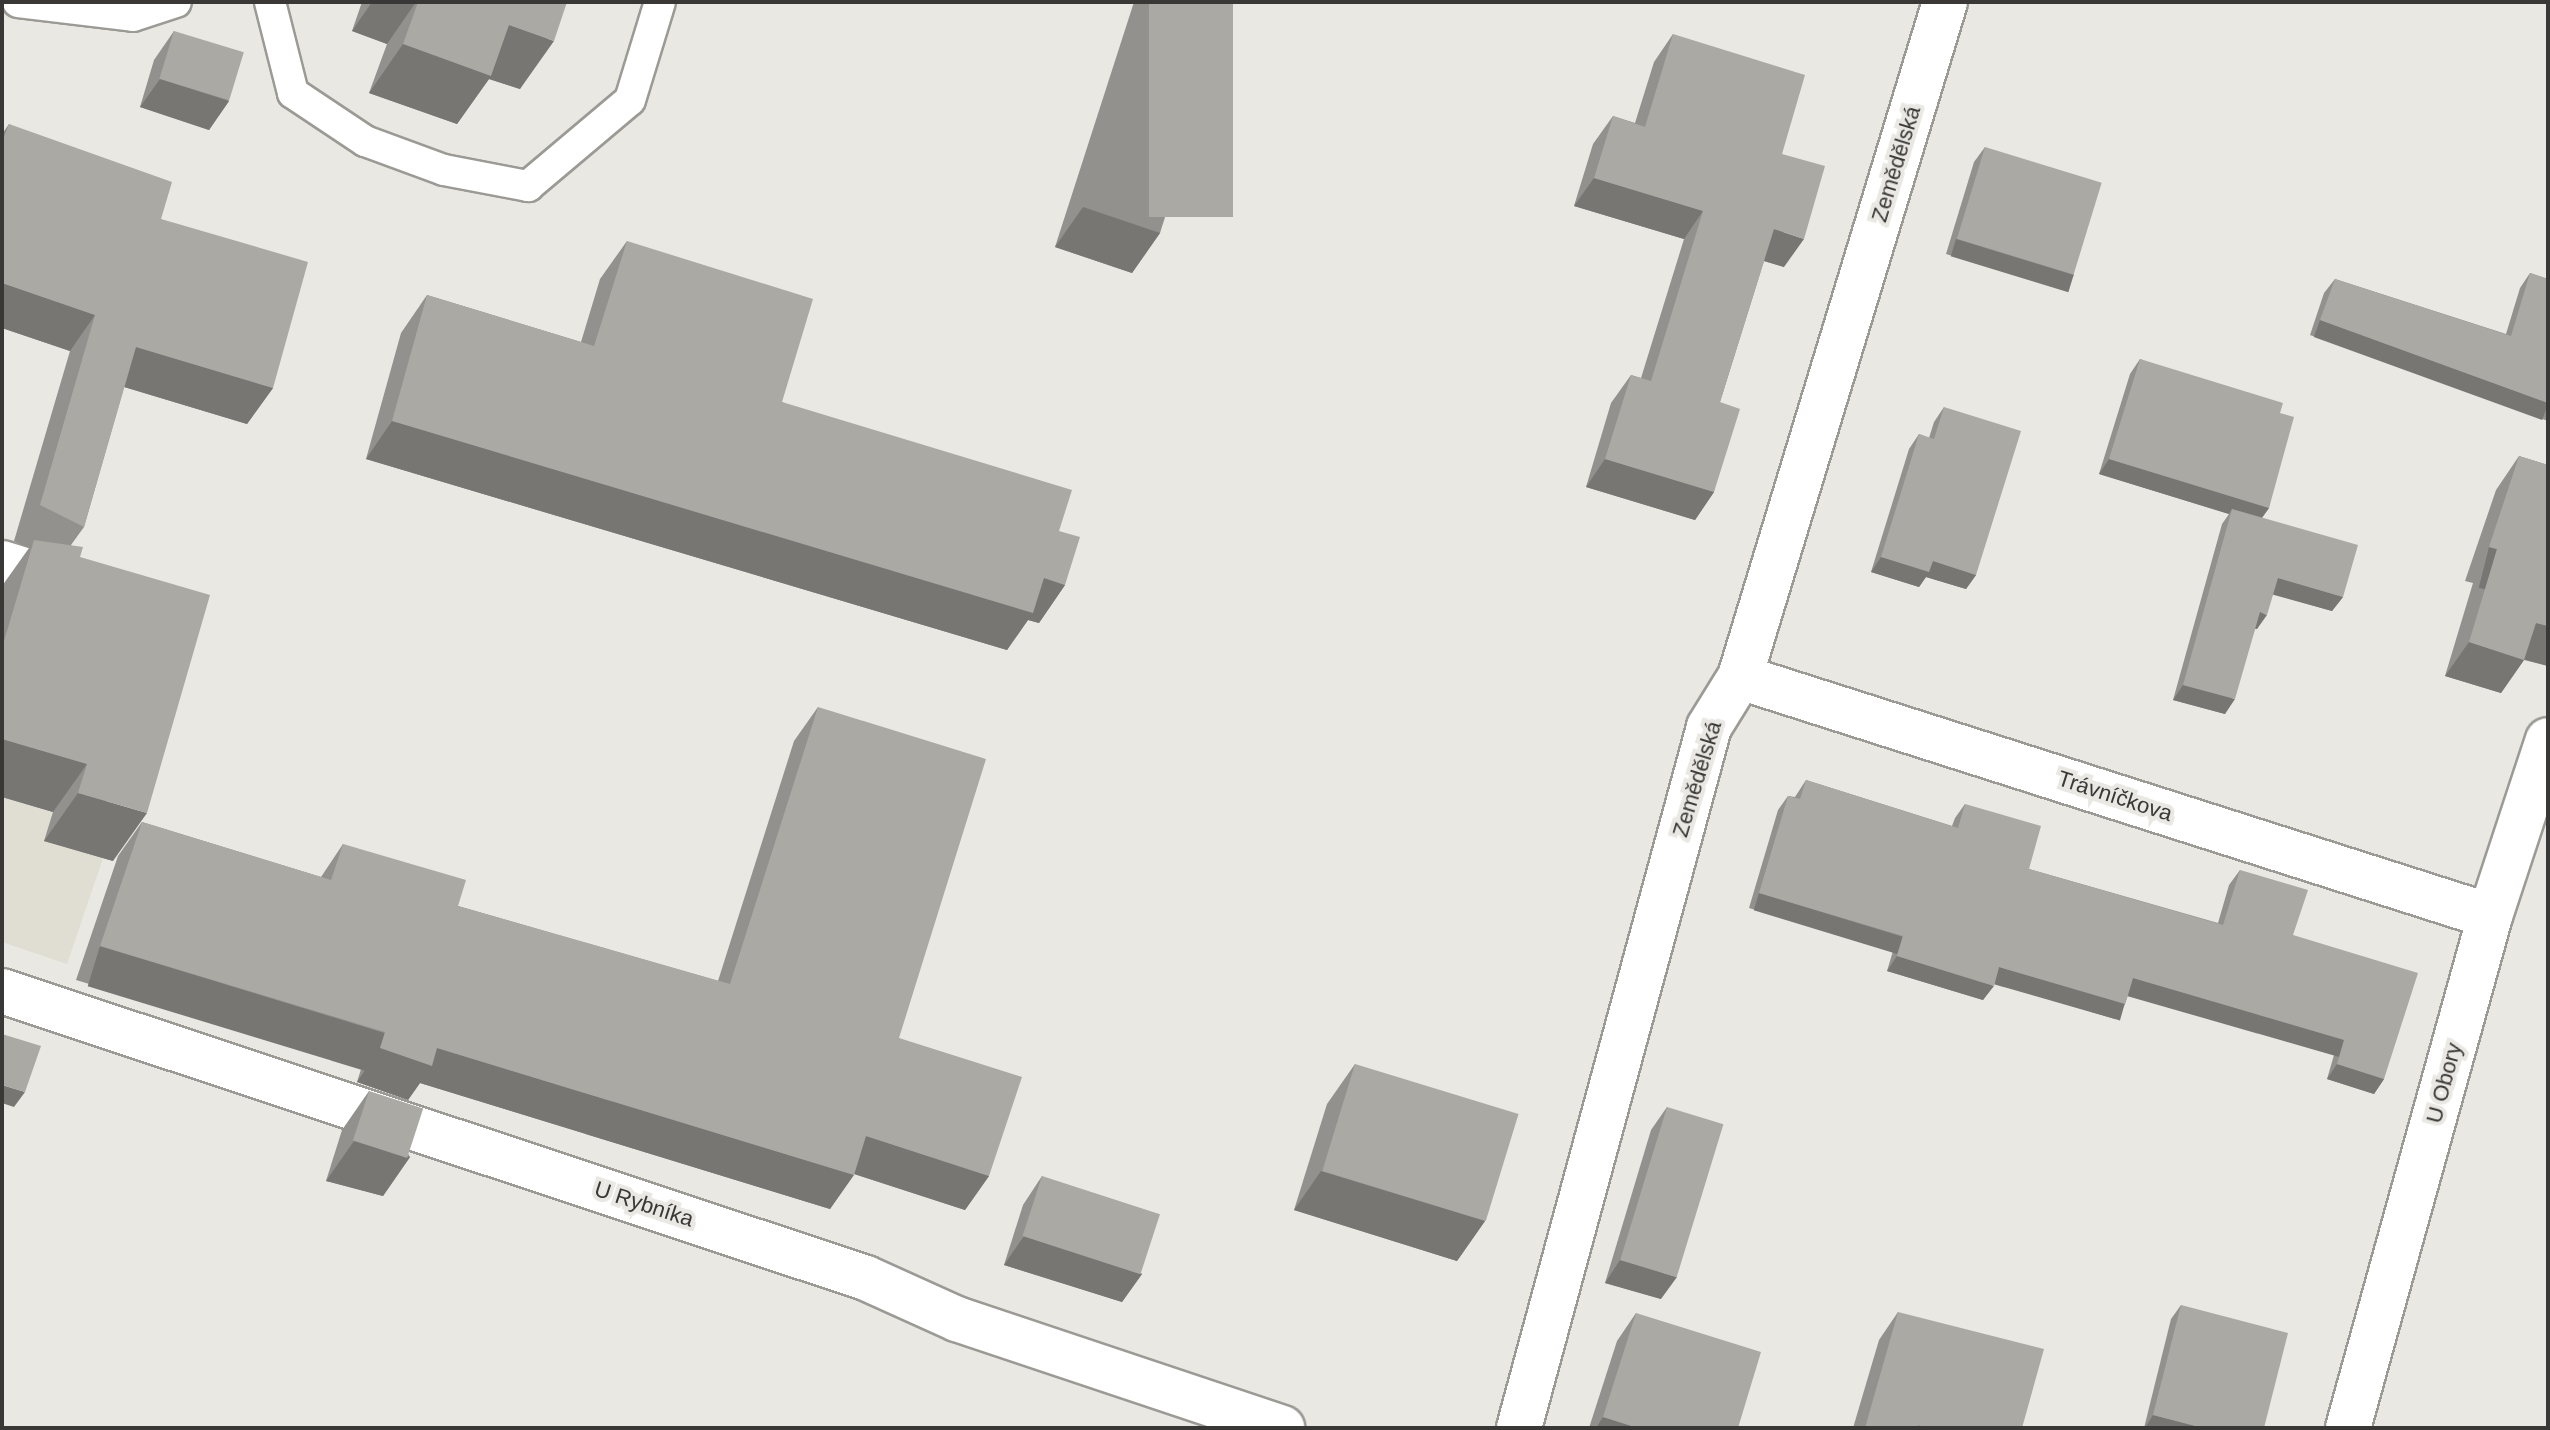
<!DOCTYPE html>
<html>
<head>
<meta charset="utf-8">
<style>
  body { margin:0 }
  #map { position:relative; width:2550px; height:1430px; overflow:hidden; background:#e9e8e3; font-family:Helvetica,sans-serif }
  div>[style] { position:absolute }
  [style*='--x'] { left:calc(var(--x)*1px); top:calc(var(--y)*1px); width:calc(var(--w)*1px); rotate:calc(var(--a)*1deg) }
  .built>* { inset:0; background:#e0ddd2 }
  .roads { filter:drop-shadow(2px 0 #9b9a95) drop-shadow(-2px 0 #9b9a95) drop-shadow(0 2px #9b9a95) drop-shadow(0 -2px #9b9a95) }
  .lane>* { height:30px; margin:-15px; padding:0 15px; transform-origin:15px; border-radius:15px; background:#fff }
  .street>* { height:44px; margin:-22px; padding:0 22px; transform-origin:22px; border-radius:22px; background:#fff }
  .wall>* { inset:0; background:#92918d }
  .shaded-wall>* { inset:0; background:#777673; transform-origin:0 0 }
  .building>* { inset:0; background:#aaa9a4; transform-origin:0 0 }
  span { translate:-50% -50%; white-space:nowrap; text-align:center; line-height:1.15; -webkit-text-stroke:8px #e9e8e3; paint-order:stroke }
  .street-label { font-size:22px; color:#393837 }
  .frame { position:absolute; inset:0; border:4px solid #393837; pointer-events:none }
</style>
</head>
<body>
<div id="map">
  <div class="built">
    <div style="clip-path:polygon(2px 588px,176px 644px,67px 964px,2px 942px)"></div>
  </div>
  <div class="roads">
    <div class="lane">
      <div style="--x:18;--y:2;--w:116;--a:6.9"></div>
      <div style="--x:133;--y:16;--w:45;--a:-18"></div>
      <div style="--x:270;--y:2;--w:94;--a:75.8"></div>
      <div style="--x:293;--y:93;--w:87;--a:33.7"></div>
      <div style="--x:365;--y:141;--w:84;--a:20.2"></div>
      <div style="--x:444;--y:170;--w:86;--a:10.8"></div>
      <div style="--x:528;--y:186;--w:133;--a:-40.1"></div>
      <div style="--x:630;--y:100;--w:102;--a:-73"></div>
    </div>
    <div class="street">
      <div style="--x:2;--y:563;--w:37;--a:17"></div>
      <div style="--x:1740;--y:677;--w:787;--a:17.68"></div>
      <div style="--x:2;--y:991;--w:910;--a:18.38"></div>
      <div style="--x:866;--y:1278;--w:100;--a:24.3"></div>
      <div style="--x:957;--y:1319;--w:343;--a:18.5"></div>
      <div style="--x:1519;--y:1428;--w:726;--a:-74.83"></div>
      <div style="--x:1709;--y:727;--w:59;--a:-58.2"></div>
      <div style="--x:1740;--y:677;--w:705;--a:-73.11"></div>
      <div style="--x:2348;--y:1428;--w:531;--a:-74.5"></div>
      <div style="--x:2490;--y:916;--w:185;--a:-71.8"></div>
    </div>
  </div>
  <div class="wall">
    <div style="clip-path:polygon(362px 2px,567px 2px,520px 89px,489px 79px,457px 124px,369px 93px,387px 44px,352px 31px)"></div>
    <div style="clip-path:polygon(1134px 2px,1233px 2px,1160px 233px,1132px 273px,1055px 247px)"></div>
    <div style="clip-path:polygon(174px 31px,229px 101px,209px 130px,140px 107px,154px 60px)"></div>
    <div style="clip-path:polygon(1673px 34px,1782px 154px,1784px 267px,1764px 261px,1720px 402px,1714px 492px,1695px 520px,1586px 487px,1611px 403px,1631px 375px,1641px 378px,1684px 239px,1574px 206px,1593px 144px,1613px 116px,1635px 123px,1654px 62px)"></div>
    <div style="clip-path:polygon(9px 124px,161px 219px,273px 388px,247px 424px,124px 387px,84px 527px,71px 545px,80px 557px,113px 861px,44px 841px,53px 812px,2px 797px,2px 586px,29px 548px,14px 541px,70px 351px,2px 328px,2px 134px)"></div>
    <div style="clip-path:polygon(1985px 147px,2074px 275px,2064px 290px,1946px 254px,1974px 162px)"></div>
    <div style="clip-path:polygon(627px 241px,782px 402px,1059px 531px,1065px 585px,1039px 623px,1028px 620px,1007px 650px,366px 459px,401px 333px,427px 295px,581px 342px,600px 279px)"></div>
    <div style="clip-path:polygon(2530px 273px,2548px 279px,2548px 421px,2310px 335px,2324px 293px,2335px 279px,2506px 334px,2520px 288px)"></div>
    <div style="clip-path:polygon(2140px 359px,2280px 413px,2269px 508px,2262px 518px,2343px 597px,2332px 611px,2273px 594px,2257px 629px,2255px 629px,2225px 714px,2173px 700px,2222px 524px,2229px 514px,2099px 474px,2130px 374px)"></div>
    <div style="clip-path:polygon(1944px 407px,1976px 575px,1966px 589px,1926px 577px,1919px 587px,1871px 572px,1909px 449px,1919px 434px,1929px 438px,1934px 422px)"></div>
    <div style="clip-path:polygon(2519px 456px,2548px 465px,2548px 666px,2524px 660px,2501px 693px,2445px 676px,2473px 583px,2465px 581px,2496px 490px)"></div>
    <div style="clip-path:polygon(818px 707px,899px 1038px,989px 1176px,965px 1210px,854px 1174px,830px 1209px,420px 1083px,408px 1100px,357px 1082px,362px 1066px,76px 980px,118px 856px,142px 822px,321px 877px,343px 844px,458px 906px,718px 981px,794px 741px)"></div>
    <div style="clip-path:polygon(1806px 780px,1952px 826px,1955px 818px,1965px 804px,2029px 869px,2218px 923px,2229px 885px,2240px 870px,2293px 935px,2384px 1079px,2374px 1094px,2327px 1079px,2334px 1055px,2128px 995px,2125px 1004px,2115px 1019px,1994px 983px,1983px 1000px,1887px 971px,1893px 951px,1749px 908px,1778px 810px,1788px 796px,1795px 797px)"></div>
    <div style="clip-path:polygon(1355px 1064px,1485px 1221px,1457px 1261px,1294px 1210px,1327px 1104px)"></div>
    <div style="clip-path:polygon(369px 1091px,410px 1157px,383px 1196px,326px 1181px,342px 1130px)"></div>
    <div style="clip-path:polygon(1667px 1107px,1661px 1299px,1605px 1283px,1651px 1130px)"></div>
    <div style="clip-path:polygon(1042px 1176px,1142px 1274px,1122px 1302px,1004px 1265px,1023px 1205px)"></div>
    <div style="clip-path:polygon(2181px 1305px,2264px 1428px,2144px 1428px,2171px 1319px)"></div>
    <div style="clip-path:polygon(1898px 1312px,2022px 1428px,1853px 1428px,1879px 1340px)"></div>
    <div style="clip-path:polygon(1636px 1313px,1738px 1428px,1589px 1428px,1617px 1341px)"></div>
  </div>
  <div class="shaded-wall">
    <div style="clip-path:polygon(372px 2px,416px 2px,387px 44px,352px 31px)"></div>
    <div style="clip-path:polygon(509px 25px,554px 41px,520px 89px,489px 79px,457px 124px,369px 93px,403px 44px)"></div>
    <div style="clip-path:polygon(160px 79px,229px 101px,209px 130px,140px 107px)"></div>
    <div style="clip-path:polygon(1594px 178px,1703px 211px,1684px 239px,1574px 206px)"></div>
    <div style="clip-path:polygon(1083px 207px,1160px 233px,1132px 273px,1055px 247px)"></div>
    <div style="clip-path:polygon(1774px 229px,1804px 239px,1784px 267px,1754px 258px)"></div>
    <div style="left:1956px;top:239px;width:123px;height:18px;rotate:17deg"></div>
    <div style="clip-path:polygon(2px 283px,95px 315px,70px 351px,2px 328px)"></div>
    <div style="left:2320px;top:320px;width:243px;height:18px;rotate:20deg"></div>
    <div style="clip-path:polygon(136px 347px,273px 388px,247px 424px,111px 383px)"></div>
    <div style="clip-path:polygon(392px 421px,1044px 578px,1065px 585px,1039px 623px,1028px 620px,1007px 650px,366px 459px)"></div>
    <div style="clip-path:polygon(1605px 459px,1714px 492px,1695px 520px,1586px 487px)"></div>
    <div style="clip-path:polygon(2109px 459px,2269px 508px,2258px 523px,2232px 509px,2229px 514px,2099px 474px)"></div>
    <div style="left:2489px;top:547px;width:8px;height:42px;rotate:14deg"></div>
    <div style="clip-path:polygon(1881px 557px,1933px 561px,1976px 575px,1966px 589px,1926px 577px,1919px 587px,1871px 572px)"></div>
    <div style="clip-path:polygon(2278px 578px,2343px 597px,2332px 611px,2267px 593px)"></div>
    <div style="clip-path:polygon(2260px 612px,2267px 615px,2257px 629px,2249px 627px)"></div>
    <div style="clip-path:polygon(2536px 623px,2548px 626px,2548px 666px,2512px 656px)"></div>
    <div style="clip-path:polygon(2469px 642px,2524px 660px,2501px 693px,2445px 676px)"></div>
    <div style="clip-path:polygon(2183px 685px,2235px 699px,2225px 714px,2173px 700px)"></div>
    <div style="clip-path:polygon(2px 739px,87px 764px,53px 812px,2px 797px)"></div>
    <div style="clip-path:polygon(78px 793px,147px 813px,113px 861px,44px 841px)"></div>
    <div style="left:1759px;top:893px;width:150px;height:18px;rotate:17deg"></div>
    <div style="left:100px;top:946px;width:298px;height:42px;rotate:17deg"></div>
    <div style="clip-path:polygon(1897px 956px,1994px 986px,1983px 1000px,1887px 971px)"></div>
    <div style="left:1999px;top:967px;width:131px;height:18px;rotate:16deg"></div>
    <div style="left:2133px;top:978px;width:220px;height:19px;rotate:16deg"></div>
    <div style="clip-path:polygon(380px 1048px,437px 1048px,854px 1175px,830px 1209px,420px 1083px,408px 1100px,357px 1082px)"></div>
    <div style="clip-path:polygon(2337px 1064px,2384px 1079px,2374px 1094px,2327px 1079px)"></div>
    <div style="clip-path:polygon(2px 1085px,25px 1092px,14px 1107px,2px 1103px)"></div>
    <div style="clip-path:polygon(866px 1136px,989px 1176px,965px 1210px,842px 1170px)"></div>
    <div style="clip-path:polygon(354px 1141px,410px 1157px,383px 1196px,326px 1181px)"></div>
    <div style="clip-path:polygon(1321px 1171px,1485px 1221px,1457px 1261px,1294px 1210px)"></div>
    <div style="clip-path:polygon(1024px 1236px,1142px 1274px,1122px 1302px,1004px 1265px)"></div>
    <div style="clip-path:polygon(1620px 1260px,1677px 1277px,1661px 1299px,1605px 1283px)"></div>
    <div style="clip-path:polygon(2153px 1415px,2203px 1428px,2145px 1428px)"></div>
    <div style="clip-path:polygon(1603px 1417px,1638px 1428px,1596px 1428px)"></div>
  </div>
  <div class="building">
    <div style="clip-path:polygon(418px 2px,567px 2px,554px 41px,509px 25px,491px 76px,403px 44px)"></div>
    <div style="left:1149px;top:2px;width:84px;height:215px"></div>
    <div style="left:174px;top:31px;width:73px;height:50px;rotate:17deg"></div>
    <div style="clip-path:polygon(1673px 34px,1805px 75px,1782px 154px,1825px 166px,1804px 239px,1774px 229px,1720px 402px,1740px 409px,1714px 492px,1605px 459px,1631px 375px,1651px 381px,1703px 211px,1594px 178px,1613px 116px,1645px 127px)"></div>
    <div style="clip-path:polygon(9px 124px,172px 182px,161px 219px,308px 262px,273px 388px,136px 347px,84px 527px,40px 505px,95px 315px,2px 283px,2px 142px)"></div>
    <div style="left:1985px;top:147px;width:122px;height:96px;rotate:17deg"></div>
    <div style="clip-path:polygon(627px 241px,813px 299px,782px 402px,1072px 490px,1059px 531px,1080px 537px,1065px 585px,1044px 578px,1033px 613px,392px 421px,427px 295px,594px 346px)"></div>
    <div style="clip-path:polygon(2530px 273px,2548px 279px,2548px 403px,2320px 320px,2335px 279px,2511px 336px)"></div>
    <div style="clip-path:polygon(2140px 359px,2283px 403px,2280px 413px,2294px 417px,2269px 508px,2109px 459px)"></div>
    <div style="clip-path:polygon(1944px 407px,2021px 431px,1976px 575px,1933px 561px,1929px 572px,1881px 557px,1919px 434px,1934px 439px)"></div>
    <div style="clip-path:polygon(2519px 456px,2548px 465px,2548px 626px,2536px 623px,2524px 660px,2469px 642px,2497px 549px,2489px 547px)"></div>
    <div style="clip-path:polygon(2232px 509px,2358px 545px,2343px 597px,2278px 578px,2267px 615px,2260px 612px,2235px 699px,2183px 685px)"></div>
    <div style="clip-path:polygon(34px 540px,83px 547px,80px 557px,210px 595px,147px 813px,78px 793px,87px 764px,2px 739px,2px 648px)"></div>
    <div style="clip-path:polygon(818px 707px,986px 759px,899px 1038px,1022px 1077px,989px 1176px,866px 1136px,854px 1175px,437px 1048px,432px 1066px,380px 1048px,385px 1032px,100px 946px,142px 822px,331px 880px,343px 844px,466px 880px,458px 906px,730px 984px)"></div>
    <div style="clip-path:polygon(1806px 780px,1958px 828px,1965px 804px,2041px 826px,2029px 869px,2223px 925px,2240px 870px,2308px 890px,2293px 935px,2418px 973px,2384px 1079px,2337px 1064px,2344px 1040px,2133px 978px,2125px 1004px,1999px 967px,1994px 986px,1897px 956px,1903px 936px,1759px 893px,1788px 796px,1800px 799px)"></div>
    <div style="clip-path:polygon(2px 1034px,41px 1046px,25px 1092px,2px 1085px)"></div>
    <div style="left:1355px;top:1064px;width:171px;height:112px;rotate:17deg"></div>
    <div style="left:369px;top:1091px;width:57px;height:52px;rotate:18deg"></div>
    <div style="left:1667px;top:1107px;width:59px;height:160px;rotate:17deg"></div>
    <div style="left:1042px;top:1176px;width:124px;height:63px;rotate:18deg"></div>
    <div style="clip-path:polygon(2181px 1305px,2288px 1333px,2264px 1428px,2203px 1428px,2153px 1415px)"></div>
    <div style="clip-path:polygon(1898px 1312px,2044px 1349px,2022px 1428px,1927px 1428px,1918px 1425px,1917px 1428px,1865px 1428px)"></div>
    <div style="clip-path:polygon(1636px 1313px,1761px 1352px,1738px 1428px,1638px 1428px,1603px 1417px)"></div>
  </div>
  <div class="street-label">
    <span style="left:1896px;top:164px;rotate:-73deg">Zemědělská</span>
    <span style="left:1697px;top:779px;rotate:-73deg">Zemědělská</span>
    <span style="left:2115px;top:796px;rotate:18deg">Trávníčkova</span>
    <span style="left:2444px;top:1083px;rotate:-75deg">U Obory</span>
    <span style="left:644px;top:1204px;rotate:18deg">U Rybníka</span>
  </div>
  <div class="frame"></div>
</div>
</body>
</html>
